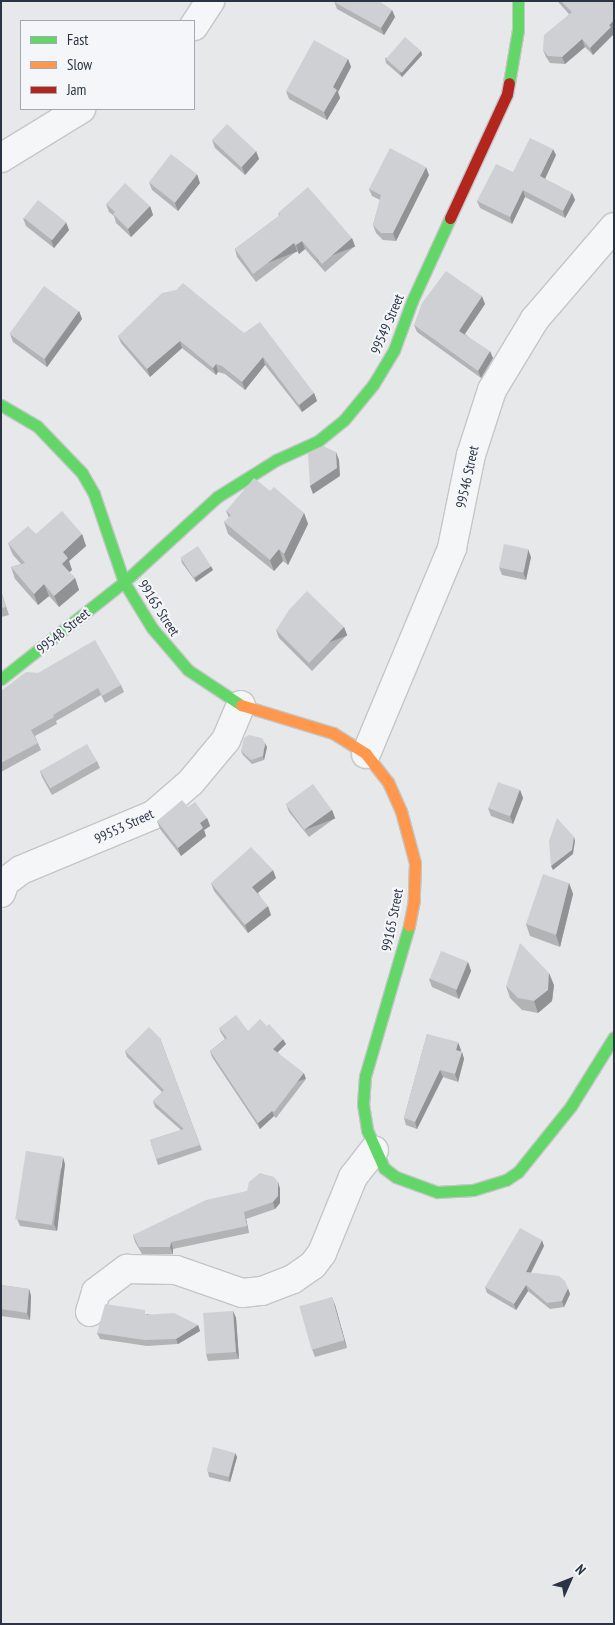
<!DOCTYPE html>
<html>
<head>
<meta charset="utf-8">
<style>
  body { margin:0 }
  #map { position:relative; width:615px; height:1625px; overflow:hidden; background:#e6e8ea; font-family:"PT Sans Narrow",sans-serif }
  div>[style] { position:absolute }
  [style*='--x'] { left:calc(var(--x)*1px); top:calc(var(--y)*1px); width:calc(var(--w)*1px); rotate:calc(var(--a)*1deg) }
  .roads { filter:drop-shadow(1px 0 #c4c6c8) drop-shadow(-1px 0 #c4c6c8) drop-shadow(0 1px #c4c6c8) drop-shadow(0 -1px #c4c6c8) }
  .street>* { height:28px; margin:-14px; padding:0 14px; transform-origin:14px; border-radius:14px; background:#f5f6f7 }
  .fast>* { height:11px; margin:-5.5px; padding:0 5.5px; transform-origin:5.5px; border-radius:5.5px; background:#63d668 }
  .slow>* { height:11px; margin:-5.5px; padding:0 5.5px; transform-origin:5.5px; border-radius:5.5px; background:#ff974d }
  .jam>* { height:11px; margin:-5.5px; padding:0 5.5px; transform-origin:5.5px; border-radius:5.5px; background:#b3261e }
  .wall>* { inset:0; background:#b1b3b5 }
  .shaded-wall>* { inset:0; background:#909294; transform-origin:0 0 }
  .building>* { inset:0; background:#ced0d3; transform-origin:0 0 }
  span { translate:-50% -50%; white-space:nowrap; text-align:center; line-height:1.15; -webkit-text-stroke:4px #f4f6f9; paint-order:stroke }
  .street-label { font-size:14px; color:#2b3445 }
  .frame { position:absolute; inset:0; border:2px solid #2b3445; pointer-events:none }
  .legend { position:absolute; left:20px; top:20px; width:175px; height:90px; box-sizing:border-box; background:#f4f6f9; border:1px solid #a4a8b1; margin:0; padding:6px 9px; list-style:none; font-size:15px; color:#2b3445 }
  .legend li { display:flex; align-items:center; gap:10px; height:25px }
  .legend b { width:25px; border:1px solid #a4a8b1 }
  .north { position:absolute; left:545px; top:1555px; width:50px; height:50px; -webkit-text-stroke:4px #f4f6f9; paint-order:stroke; rotate:46deg; font-size:14px; font-weight:700; line-height:20px; text-align:center; color:#2b3445 }
  .north::after { content:''; display:block; margin:auto; width:18px; height:22px; background:#2b3445; clip-path:polygon(50% 0,100% 100%,50% 72%,0 100%) }
</style>
</head>
<body>
<div id="map">
  <div class="roads">
    <div class="street">
      <div style="--x:194;--y:26;--w:30;--a:-57"></div>
      <div style="--x:1;--y:158;--w:94;--a:-31.5"></div>
      <div style="--x:366;--y:754;--w:223;--a:-67.3"></div>
      <div style="--x:452;--y:548;--w:95;--a:-78.5"></div>
      <div style="--x:471;--y:455;--w:68;--a:-72.1"></div>
      <div style="--x:492;--y:390;--w:83;--a:-58.8"></div>
      <div style="--x:535;--y:319;--w:121;--a:-49.3"></div>
      <div style="--x:1;--y:893;--w:12;--a:-70"></div>
      <div style="--x:5;--y:882;--w:20;--a:-37"></div>
      <div style="--x:21;--y:870;--w:143;--a:-22.6"></div>
      <div style="--x:153;--y:815;--w:50;--a:-41"></div>
      <div style="--x:191;--y:782;--w:55;--a:-50.2"></div>
      <div style="--x:226;--y:740;--w:38;--a:-67"></div>
      <div style="--x:90;--y:1312;--w:21;--a:-73"></div>
      <div style="--x:96;--y:1292;--w:39;--a:-37"></div>
      <div style="--x:127;--y:1269;--w:49;--a:1.2"></div>
      <div style="--x:176;--y:1270;--w:70;--a:19.2"></div>
      <div style="--x:242;--y:1293;--w:20;--a:-6"></div>
      <div style="--x:262;--y:1291;--w:33;--a:-21"></div>
      <div style="--x:293;--y:1279;--w:24;--a:-35"></div>
      <div style="--x:313;--y:1265;--w:15;--a:-53"></div>
      <div style="--x:322;--y:1253;--w:82;--a:-67.8"></div>
      <div style="--x:353;--y:1177;--w:34;--a:-52"></div>
    </div>
    <div class="fast">
      <div style="--x:509;--y:83;--w:54;--a:-80.4"></div>
      <div style="--x:518;--y:30;--w:29;--a:-90"></div>
      <div style="--x:1;--y:405;--w:42;--a:30.3"></div>
      <div style="--x:37;--y:426;--w:65;--a:46.2"></div>
      <div style="--x:82;--y:473;--w:24;--a:60"></div>
      <div style="--x:94;--y:494;--w:93;--a:71.2"></div>
      <div style="--x:124;--y:582;--w:54;--a:58.7"></div>
      <div style="--x:152;--y:628;--w:55;--a:49.4"></div>
      <div style="--x:188;--y:670;--w:64;--a:33.4"></div>
      <div style="--x:1;--y:679;--w:157;--a:-38.3"></div>
      <div style="--x:124;--y:582;--w:126;--a:-42.4"></div>
      <div style="--x:217;--y:497;--w:70;--a:-32.1"></div>
      <div style="--x:276;--y:460;--w:46;--a:-24.3"></div>
      <div style="--x:318;--y:441;--w:33;--a:-39"></div>
      <div style="--x:344;--y:420;--w:45;--a:-50.4"></div>
      <div style="--x:373;--y:385;--w:41;--a:-59"></div>
      <div style="--x:394;--y:350;--w:52;--a:-69.8"></div>
      <div style="--x:412;--y:301;--w:91;--a:-65.4"></div>
      <div style="--x:409;--y:926;--w:156;--a:106.3"></div>
      <div style="--x:365;--y:1076;--w:28;--a:94"></div>
      <div style="--x:363;--y:1104;--w:26;--a:81"></div>
      <div style="--x:367;--y:1130;--w:42;--a:65.9"></div>
      <div style="--x:384;--y:1168;--w:15;--a:37"></div>
      <div style="--x:396;--y:1177;--w:44;--a:20.1"></div>
      <div style="--x:437;--y:1192;--w:36;--a:-3"></div>
      <div style="--x:473;--y:1190;--w:34;--a:-17"></div>
      <div style="--x:506;--y:1180;--w:14;--a:-34"></div>
      <div style="--x:518;--y:1172;--w:85;--a:-51.2"></div>
      <div style="--x:571;--y:1106;--w:81;--a:-58.1"></div>
    </div>
    <div class="slow">
      <div style="--x:241;--y:705;--w:96;--a:16.9"></div>
      <div style="--x:333;--y:733;--w:39;--a:32"></div>
      <div style="--x:366;--y:754;--w:36;--a:52"></div>
      <div style="--x:388;--y:782;--w:32;--a:66"></div>
      <div style="--x:401;--y:811;--w:54;--a:74.9"></div>
      <div style="--x:415;--y:863;--w:37;--a:92"></div>
      <div style="--x:414;--y:900;--w:26;--a:101"></div>
    </div>
    <div class="jam">
      <div style="--x:450;--y:218;--w:136;--a:-65.3"></div>
      <div style="--x:507;--y:94;--w:11;--a:-80"></div>
    </div>
  </div>
  <div class="wall">
    <div style="clip-path:polygon(334px 1px,392px 10px,395px 17px,384px 35px,337px 9px)"></div>
    <div style="clip-path:polygon(558px 1px,614px 1px,613px 31px,593px 55px,585px 47px,565px 64px,550px 63px,546px 57px,543px 50px,569px 14px,559px 3px)"></div>
    <div style="clip-path:polygon(421px 51px,422px 55px,402px 77px,386px 63px,385px 58px)"></div>
    <div style="clip-path:polygon(348px 59px,351px 67px,338px 92px,340px 98px,327px 120px,289px 99px,286px 91px)"></div>
    <div style="clip-path:polygon(212px 140px,256px 151px,259px 159px,245px 175px,215px 148px)"></div>
    <div style="clip-path:polygon(556px 155px,545px 179px,572px 193px,575px 200px,565px 218px,525px 197px,512px 224px,480px 208px,477px 201px,513px 172px)"></div>
    <div style="clip-path:polygon(429px 175px,396px 241px,383px 240px,376px 233px,373px 225px,380px 200px,372px 196px,369px 189px)"></div>
    <div style="clip-path:polygon(149px 182px,200px 183px,178px 211px,152px 190px)"></div>
    <div style="clip-path:polygon(106px 204px,150px 206px,153px 215px,131px 237px,116px 223px,114px 216px,109px 212px)"></div>
    <div style="clip-path:polygon(278px 213px,355px 246px,325px 272px,305px 249px,299px 254px,297px 251px,256px 282px,237px 257px,235px 249px,279px 216px)"></div>
    <div style="clip-path:polygon(23px 218px,69px 230px,54px 248px,26px 226px)"></div>
    <div style="clip-path:polygon(176px 290px,314px 393px,317px 401px,302px 412px,265px 365px,245px 390px,225px 374px,218px 372px,216px 375px,182px 348px,150px 377px,121px 343px,118px 336px)"></div>
    <div style="clip-path:polygon(485px 304px,465px 334px,493px 358px,481px 378px,417px 332px,414px 325px)"></div>
    <div style="clip-path:polygon(79px 311px,82px 319px,47px 367px,13px 342px,10px 334px)"></div>
    <div style="clip-path:polygon(270px 491px,304px 513px,308px 524px,288px 565px,283px 561px,274px 571px,228px 534px,224px 522px,229px 518px,226px 511px)"></div>
    <div style="clip-path:polygon(36px 534px,82px 534px,86px 546px,69px 561px,72px 570px,69px 572px,75px 578px,79px 590px,59px 607px,49px 596px,38px 605px,15px 579px,11px 567px,21px 564px,13px 555px,8px 543px)"></div>
    <div style="clip-path:polygon(531px 557px,526px 580px,502px 575px,499px 567px)"></div>
    <div style="clip-path:polygon(181px 559px,213px 570px,196px 582px,182px 563px)"></div>
    <div style="clip-path:polygon(1px 591px,9px 615px,1px 617px)"></div>
    <div style="clip-path:polygon(344px 627px,347px 635px,312px 671px,279px 638px,276px 630px)"></div>
    <div style="clip-path:polygon(121px 685px,124px 692px,105px 703px,101px 695px,56px 721px,57px 724px,35px 736px,41px 750px,1px 772px,1px 691px)"></div>
    <div style="clip-path:polygon(267px 747px,264px 760px,252px 764px,243px 755px,241px 751px)"></div>
    <div style="clip-path:polygon(97px 761px,100px 768px,52px 795px,42px 777px,40px 771px)"></div>
    <div style="clip-path:polygon(520px 790px,523px 798px,513px 824px,491px 816px,488px 808px)"></div>
    <div style="clip-path:polygon(286px 804px,332px 810px,335px 818px,309px 837px,289px 812px)"></div>
    <div style="clip-path:polygon(188px 807px,207px 818px,210px 826px,204px 830px,206px 836px,181px 856px,160px 829px,157px 821px)"></div>
    <div style="clip-path:polygon(276px 878px,258px 893px,271px 915px,248px 933px,214px 891px,211px 883px)"></div>
    <div style="clip-path:polygon(569px 883px,573px 894px,560px 947px,530px 936px,526px 924px)"></div>
    <div style="clip-path:polygon(468px 962px,471px 971px,459px 999px,432px 987px,429px 979px)"></div>
    <div style="clip-path:polygon(554px 985px,552px 1001px,538px 1013px,522px 1010px,510px 998px,506px 986px)"></div>
    <div style="clip-path:polygon(219px 1028px,248px 1031px,286px 1044px,277px 1052px,306px 1079px,276px 1118px,274px 1116px,260px 1129px,212px 1057px,210px 1051px,225px 1039px,221px 1033px)"></div>
    <div style="clip-path:polygon(427px 1034px,461px 1050px,460px 1051px,462px 1052px,464px 1059px,458px 1082px,443px 1077px,417px 1129px,406px 1125px,404px 1118px)"></div>
    <div style="clip-path:polygon(160px 1038px,202px 1150px,158px 1165px,150px 1140px,181px 1130px,155px 1107px,153px 1101px,162px 1092px,127px 1057px,125px 1051px)"></div>
    <div style="clip-path:polygon(65px 1164px,57px 1231px,20px 1226px,17px 1219px)"></div>
    <div style="clip-path:polygon(278px 1182px,280px 1189px,280px 1203px,275px 1209px,246px 1219px,249px 1233px,173px 1249px,173px 1254px,142px 1254px,135px 1242px,133px 1235px,247px 1191px)"></div>
    <div style="clip-path:polygon(544px 1246px,531px 1273px,570px 1294px,564px 1307px,550px 1309px,528px 1291px,516px 1310px,487px 1293px,485px 1287px)"></div>
    <div style="clip-path:polygon(1px 1285px,29px 1289px,31px 1296px,30px 1320px,1px 1316px)"></div>
    <div style="clip-path:polygon(335px 1305px,347px 1348px,315px 1357px,312px 1349px)"></div>
    <div style="clip-path:polygon(233px 1311px,236px 1318px,239px 1359px,208px 1361px,206px 1354px)"></div>
    <div style="clip-path:polygon(147px 1314px,198px 1325px,200px 1331px,178px 1344px,147px 1346px,100px 1339px,97px 1333px)"></div>
    <div style="clip-path:polygon(235px 1453px,237px 1457px,230px 1482px,209px 1477px,208px 1472px)"></div>
  </div>
  <div class="shaded-wall">
    <div style="clip-path:polygon(392px 10px,395px 17px,384px 35px,381px 28px)"></div>
    <div style="clip-path:polygon(614px 20px,614px 30px,613px 31px,614px 34px,593px 55px,590px 48px)"></div>
    <div style="clip-path:polygon(582px 39px,585px 47px,565px 64px,562px 57px)"></div>
    <div style="clip-path:polygon(421px 51px,422px 55px,402px 77px,400px 73px)"></div>
    <div style="clip-path:polygon(348px 59px,351px 67px,338px 92px,340px 98px,327px 120px,324px 112px,333px 87px)"></div>
    <div style="clip-path:polygon(553px 149px,556px 155px,543px 183px,540px 176px)"></div>
    <div style="clip-path:polygon(256px 151px,259px 159px,245px 175px,242px 167px)"></div>
    <div style="clip-path:polygon(426px 167px,429px 175px,396px 241px,393px 233px)"></div>
    <div style="clip-path:polygon(197px 174px,200px 183px,178px 211px,175px 203px)"></div>
    <div style="clip-path:polygon(523px 190px,525px 197px,512px 224px,510px 217px)"></div>
    <div style="clip-path:polygon(572px 193px,575px 200px,565px 218px,563px 211px)"></div>
    <div style="clip-path:polygon(150px 206px,153px 215px,131px 237px,128px 229px)"></div>
    <div style="clip-path:polygon(66px 222px,69px 230px,54px 248px,51px 240px)"></div>
    <div style="left:352px;top:238px;width:9px;height:40px;rotate:69deg"></div>
    <div style="clip-path:polygon(302px 241px,305px 249px,299px 254px,296px 245px)"></div>
    <div style="left:294px;top:243px;width:9px;height:51px;rotate:69deg"></div>
    <div style="clip-path:polygon(482px 296px,485px 304px,462px 338px,459px 331px)"></div>
    <div style="clip-path:polygon(79px 311px,82px 319px,47px 367px,45px 359px)"></div>
    <div style="clip-path:polygon(180px 341px,182px 348px,150px 377px,147px 369px)"></div>
    <div style="clip-path:polygon(490px 351px,493px 358px,481px 378px,478px 371px)"></div>
    <div style="clip-path:polygon(263px 357px,265px 365px,245px 390px,242px 382px)"></div>
    <div style="clip-path:polygon(216px 364px,218px 372px,216px 375px,213px 368px)"></div>
    <div style="clip-path:polygon(314px 393px,317px 401px,302px 412px,299px 405px)"></div>
    <div style="clip-path:polygon(336px 452px,339px 460px,340px 476px,313px 494px,310px 486px)"></div>
    <div style="clip-path:polygon(304px 513px,308px 524px,288px 565px,284px 554px)"></div>
    <div style="clip-path:polygon(82px 534px,86px 546px,69px 561px,72px 570px,66px 575px,62px 564px,63px 552px)"></div>
    <div style="clip-path:polygon(279px 549px,283px 561px,274px 571px,270px 560px)"></div>
    <div style="clip-path:polygon(528px 549px,531px 557px,526px 580px,523px 572px)"></div>
    <div style="clip-path:polygon(211px 566px,213px 570px,196px 582px,195px 578px)"></div>
    <div style="clip-path:polygon(75px 578px,79px 590px,59px 607px,54px 596px)"></div>
    <div style="clip-path:polygon(44px 584px,49px 596px,38px 605px,34px 594px)"></div>
    <div style="left:344px;top:627px;width:9px;height:50px;rotate:69deg"></div>
    <div style="clip-path:polygon(265px 743px,267px 747px,264px 760px,263px 756px)"></div>
    <div style="clip-path:polygon(520px 790px,523px 798px,513px 824px,510px 816px)"></div>
    <div style="left:332px;top:810px;width:9px;height:32px;rotate:69deg"></div>
    <div style="clip-path:polygon(207px 818px,210px 826px,204px 830px,206px 836px,181px 856px,178px 848px,200px 823px)"></div>
    <div style="clip-path:polygon(574px 837px,575px 841px,573px 854px,553px 870px,551px 866px)"></div>
    <div style="clip-path:polygon(273px 870px,276px 878px,255px 895px,252px 887px)"></div>
    <div style="clip-path:polygon(569px 883px,573px 894px,560px 947px,556px 935px)"></div>
    <div style="clip-path:polygon(268px 906px,271px 915px,248px 933px,245px 925px)"></div>
    <div style="clip-path:polygon(468px 962px,471px 971px,459px 999px,456px 991px)"></div>
    <div style="clip-path:polygon(549px 973px,554px 985px,552px 1001px,538px 1013px,534px 1001px)"></div>
    <div style="clip-path:polygon(283px 1039px,286px 1044px,275px 1055px,273px 1049px)"></div>
    <div style="clip-path:polygon(458px 1042px,461px 1050px,458px 1057px,456px 1050px)"></div>
    <div style="clip-path:polygon(462px 1052px,464px 1059px,458px 1082px,455px 1074px)"></div>
    <div style="clip-path:polygon(440px 1070px,443px 1077px,417px 1129px,415px 1122px)"></div>
    <div style="left:304px;top:1073px;width:6px;height:49px;rotate:72deg"></div>
    <div style="clip-path:polygon(272px 1111px,274px 1116px,260px 1129px,258px 1123px)"></div>
    <div style="clip-path:polygon(63px 1157px,65px 1164px,57px 1231px,54px 1224px)"></div>
    <div style="clip-path:polygon(278px 1182px,280px 1189px,280px 1203px,275px 1209px,273px 1202px)"></div>
    <div style="clip-path:polygon(244px 1212px,246px 1219px,249px 1233px,247px 1226px)"></div>
    <div style="clip-path:polygon(542px 1240px,544px 1246px,528px 1278px,526px 1272px)"></div>
    <div style="clip-path:polygon(171px 1242px,173px 1249px,173px 1254px,170px 1247px)"></div>
    <div style="clip-path:polygon(526px 1285px,528px 1291px,516px 1310px,514px 1304px)"></div>
    <div style="clip-path:polygon(568px 1288px,570px 1294px,564px 1307px,562px 1301px)"></div>
    <div style="clip-path:polygon(29px 1289px,31px 1296px,30px 1320px,27px 1313px)"></div>
    <div style="clip-path:polygon(332px 1297px,335px 1305px,347px 1348px,344px 1340px)"></div>
    <div style="clip-path:polygon(233px 1311px,236px 1318px,239px 1359px,236px 1352px)"></div>
    <div style="clip-path:polygon(198px 1325px,200px 1331px,178px 1344px,176px 1339px)"></div>
    <div style="clip-path:polygon(235px 1453px,237px 1457px,230px 1482px,229px 1478px)"></div>
  </div>
  <div class="building">
    <div style="clip-path:polygon(334px 1px,379px 1px,392px 10px,381px 28px,334px 2px)"></div>
    <div style="clip-path:polygon(561px 1px,614px 1px,614px 20px,609px 25px,611px 27px,590px 48px,582px 39px,562px 57px,548px 56px,543px 50px,544px 35px,572px 12px)"></div>
    <div style="left:405px;top:37px;width:21px;height:29px;rotate:41deg"></div>
    <div style="clip-path:polygon(314px 40px,348px 59px,333px 87px,337px 90px,324px 112px,286px 91px)"></div>
    <div style="left:227px;top:124px;width:40px;height:22px;rotate:43deg"></div>
    <div style="clip-path:polygon(530px 138px,553px 149px,540px 176px,572px 193px,563px 211px,523px 190px,510px 217px,477px 201px,496px 164px,513px 172px)"></div>
    <div style="clip-path:polygon(390px 148px,426px 167px,393px 233px,381px 233px,373px 225px,381px 195px,369px 189px)"></div>
    <div style="left:171px;top:154px;width:33px;height:36px;rotate:38deg"></div>
    <div style="clip-path:polygon(125px 183px,150px 206px,128px 229px,113px 214px,115px 212px,106px 204px)"></div>
    <div style="clip-path:polygon(308px 187px,352px 238px,322px 264px,302px 241px,296px 245px,294px 243px,253px 274px,235px 249px,280px 215px,278px 213px)"></div>
    <div style="left:38px;top:200px;width:36px;height:23px;rotate:38deg"></div>
    <div style="clip-path:polygon(446px 271px,482px 296px,459px 331px,490px 351px,478px 371px,414px 325px,422px 303px)"></div>
    <div style="clip-path:polygon(183px 283px,244px 333px,260px 322px,314px 393px,299px 405px,263px 357px,242px 382px,222px 366px,216px 364px,213px 368px,180px 341px,147px 369px,118px 336px,162px 293px,176px 290px)"></div>
    <div style="left:44px;top:286px;width:43px;height:59px;rotate:36deg"></div>
    <div style="clip-path:polygon(323px 446px,336px 452px,337px 468px,310px 486px,308px 454px)"></div>
    <div style="clip-path:polygon(254px 478px,270px 491px,274px 487px,304px 513px,284px 554px,279px 549px,270px 560px,224px 522px,231px 515px,226px 511px)"></div>
    <div style="clip-path:polygon(62px 511px,82px 534px,63px 552px,68px 558px,62px 564px,75px 578px,54px 596px,44px 584px,34px 594px,11px 567px,25px 563px,8px 543px,28px 526px,36px 534px)"></div>
    <div style="left:504px;top:544px;width:25px;height:24px;rotate:12deg"></div>
    <div style="left:198px;top:546px;width:24px;height:21px;rotate:57deg"></div>
    <div style="clip-path:polygon(307px 591px,344px 627px,309px 663px,276px 630px,289px 610px)"></div>
    <div style="clip-path:polygon(1px 592px,6px 607px,1px 608px)"></div>
    <div style="clip-path:polygon(95px 640px,121px 685px,102px 696px,98px 688px,53px 715px,54px 717px,31px 730px,38px 743px,1px 763px,1px 691px,26px 672px,38px 673px)"></div>
    <div style="clip-path:polygon(249px 735px,262px 738px,265px 743px,263px 756px,251px 760px,241px 751px,244px 738px)"></div>
    <div style="left:87px;top:744px;width:20px;height:54px;rotate:60deg"></div>
    <div style="left:498px;top:782px;width:23px;height:28px;rotate:20deg"></div>
    <div style="left:313px;top:784px;width:32px;height:34px;rotate:54deg"></div>
    <div style="clip-path:polygon(182px 800px,188px 807px,195px 802px,207px 818px,200px 823px,203px 828px,178px 848px,157px 821px)"></div>
    <div style="clip-path:polygon(557px 818px,574px 837px,572px 850px,551px 866px,549px 841px)"></div>
    <div style="clip-path:polygon(251px 847px,273px 870px,252px 887px,268px 906px,245px 925px,211px 883px)"></div>
    <div style="clip-path:polygon(543px 874px,569px 883px,556px 935px,526px 924px)"></div>
    <div style="clip-path:polygon(520px 943px,549px 973px,548px 990px,534px 1001px,518px 998px,506px 986px)"></div>
    <div style="left:441px;top:951px;width:29px;height:30px;rotate:22deg"></div>
    <div style="clip-path:polygon(236px 1015px,248px 1031px,260px 1019px,267px 1026px,269px 1024px,283px 1039px,273px 1049px,304px 1073px,274px 1112px,272px 1111px,258px 1123px,210px 1051px,227px 1038px,219px 1028px)"></div>
    <div style="clip-path:polygon(149px 1027px,160px 1038px,200px 1145px,156px 1159px,150px 1140px,184px 1129px,153px 1101px,164px 1090px,125px 1051px)"></div>
    <div style="clip-path:polygon(427px 1034px,458px 1042px,456px 1050px,462px 1052px,455px 1074px,440px 1070px,415px 1122px,404px 1118px)"></div>
    <div style="left:26px;top:1151px;width:37px;height:69px;rotate:9deg"></div>
    <div style="clip-path:polygon(260px 1173px,274px 1177px,278px 1182px,278px 1196px,273px 1202px,244px 1212px,247px 1226px,171px 1242px,170px 1247px,139px 1247px,133px 1235px,206px 1200px,247px 1191px,249px 1182px)"></div>
    <div style="clip-path:polygon(520px 1228px,542px 1240px,526px 1272px,559px 1276px,565px 1281px,568px 1288px,562px 1301px,547px 1303px,526px 1285px,514px 1304px,485px 1287px)"></div>
    <div style="clip-path:polygon(1px 1285px,29px 1289px,27px 1313px,1px 1309px)"></div>
    <div style="left:332px;top:1297px;width:45px;height:34px;rotate:74deg"></div>
    <div style="clip-path:polygon(105px 1304px,145px 1310px,145px 1315px,174px 1313px,198px 1325px,176px 1339px,145px 1340px,97px 1333px)"></div>
    <div style="left:233px;top:1311px;width:41px;height:30px;rotate:86deg"></div>
    <div style="left:213px;top:1447px;width:23px;height:25px;rotate:15deg"></div>
  </div>
  <div class="street-label">
    <span style="left:387px;top:324px;rotate:-67deg">99549 Street</span>
    <span style="left:467px;top:477px;rotate:-78deg">99546 Street</span>
    <span style="left:159px;top:608px;rotate:57deg">99165 Street</span>
    <span style="left:63px;top:631px;rotate:-39deg">99548 Street</span>
    <span style="left:124px;top:826px;rotate:-25deg">99553 Street</span>
    <span style="left:392px;top:920px;rotate:-79deg">99165 Street</span>
  </div>
  <div class="frame"></div>
  <ul class="legend">
  <li><b style="height:6px;background:#63d668"></b>Fast</li>
  <li><b style="height:6px;background:#ff974d"></b>Slow</li>
  <li><b style="height:6px;background:#b3261e"></b>Jam</li>
  </ul>
  <div class="north">N</div>
</div>
</body>
</html>
